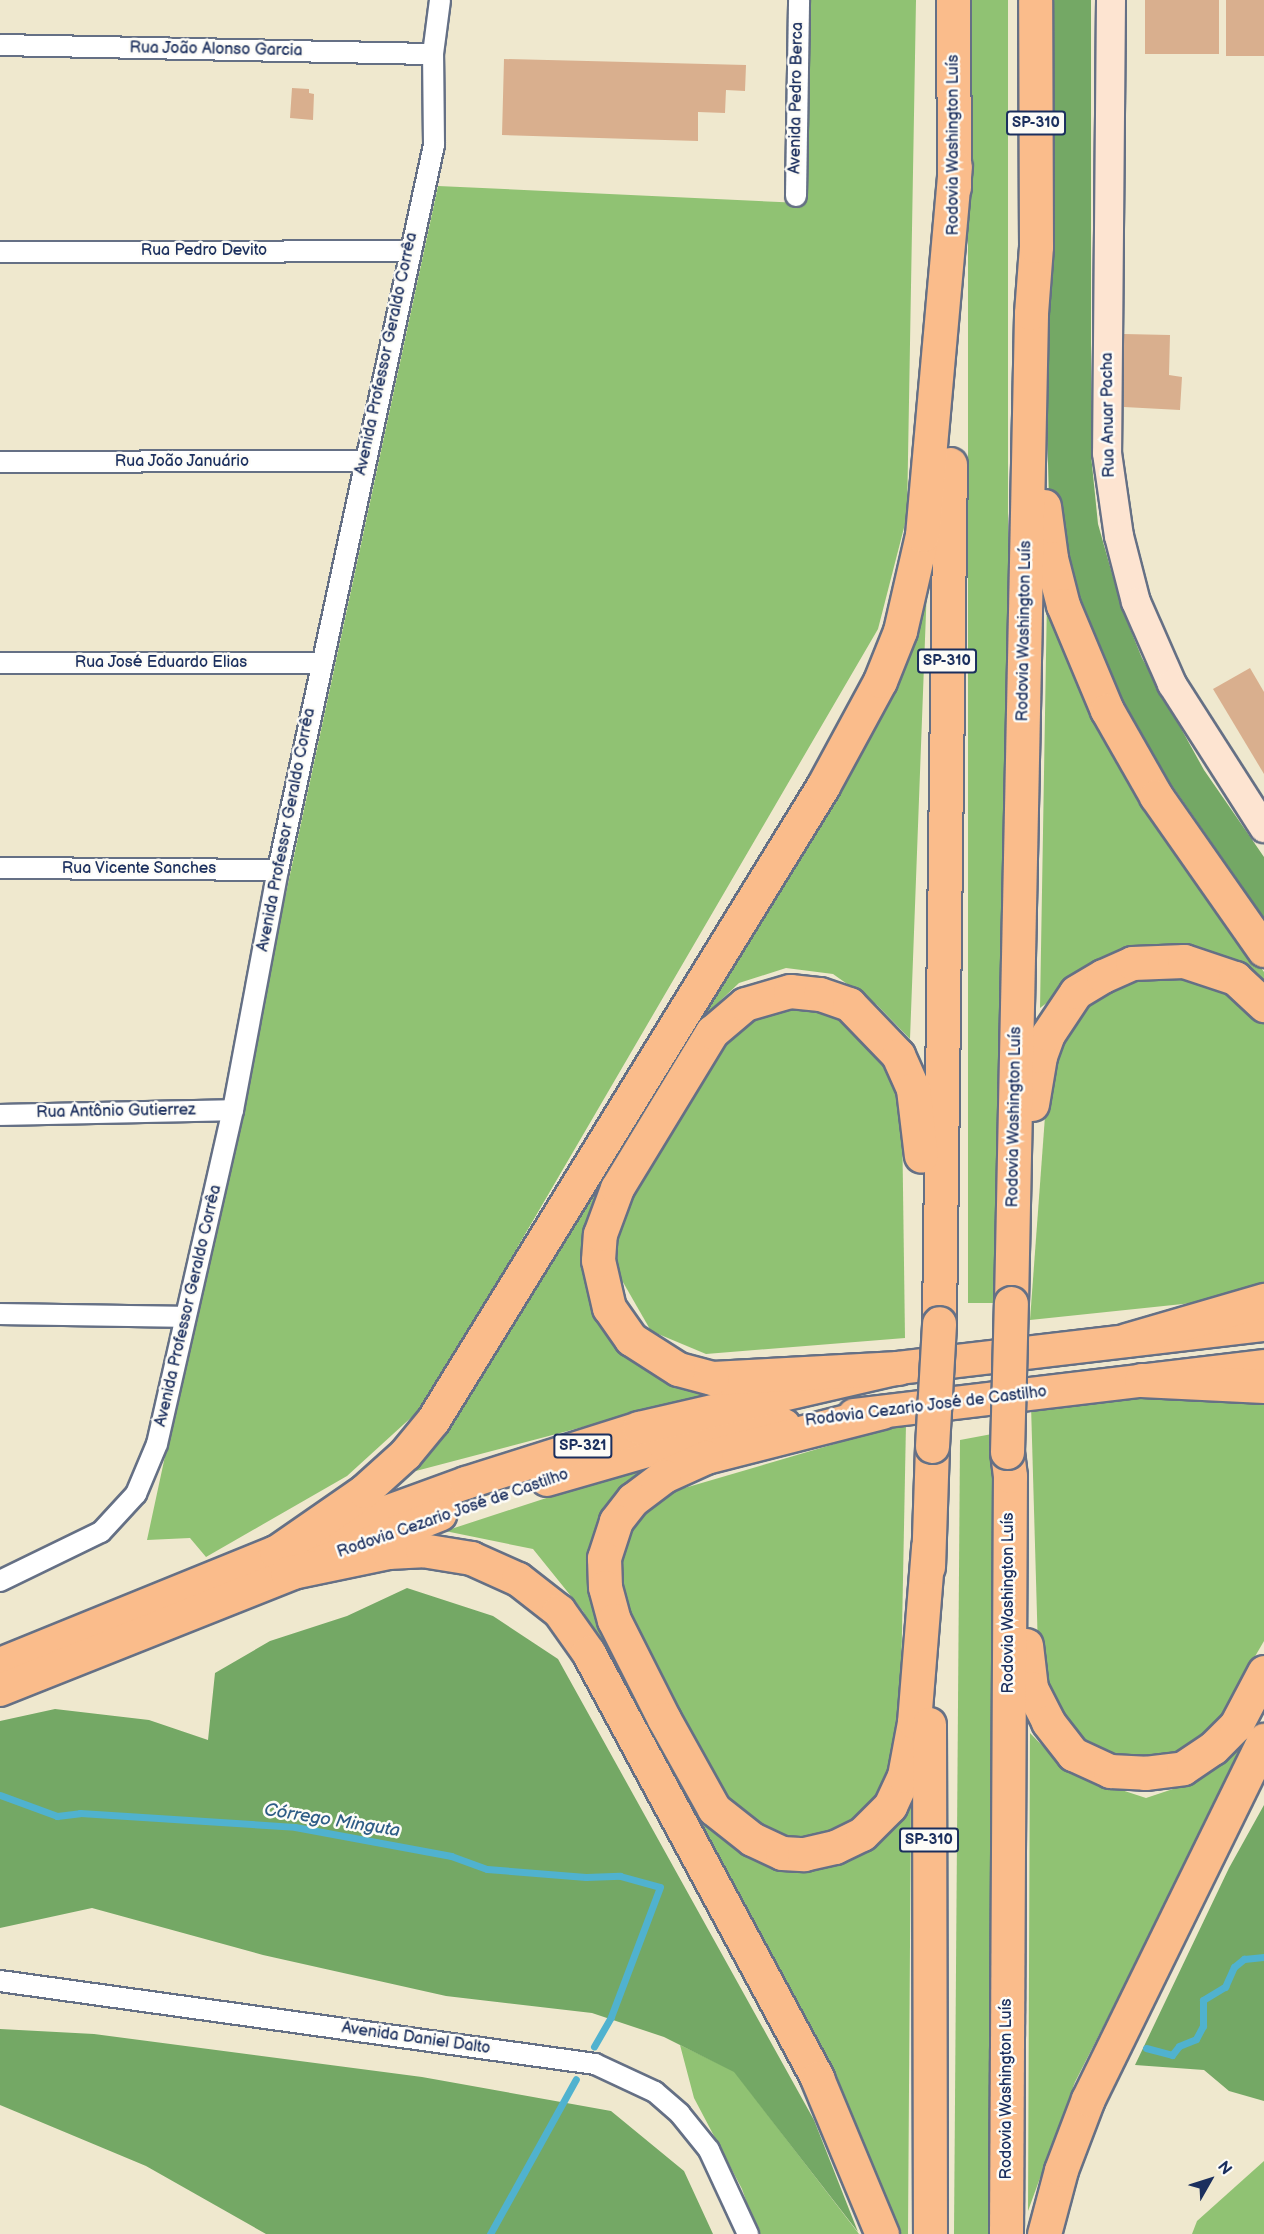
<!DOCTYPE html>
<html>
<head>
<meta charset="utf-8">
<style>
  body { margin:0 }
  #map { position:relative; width:1264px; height:2234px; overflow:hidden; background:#efe8ce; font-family:"Balsamiq Sans",sans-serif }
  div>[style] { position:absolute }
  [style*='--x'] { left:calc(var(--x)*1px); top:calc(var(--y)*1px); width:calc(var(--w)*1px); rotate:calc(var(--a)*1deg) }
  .green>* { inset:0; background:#90c273; transform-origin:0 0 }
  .forest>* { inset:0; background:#74a865 }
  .stream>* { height:7px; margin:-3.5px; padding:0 3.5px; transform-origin:3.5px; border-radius:3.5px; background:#50b2cf }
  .building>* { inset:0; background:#d9af8e; transform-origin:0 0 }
  .roads { filter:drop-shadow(2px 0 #657085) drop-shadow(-2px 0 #657085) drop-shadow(0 2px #657085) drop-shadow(0 -2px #657085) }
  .street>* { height:20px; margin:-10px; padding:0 10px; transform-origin:10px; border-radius:10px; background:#fff }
  .secondary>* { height:28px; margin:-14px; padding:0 14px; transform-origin:14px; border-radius:14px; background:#fde4d1 }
  .primary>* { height:32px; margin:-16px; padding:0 16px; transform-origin:16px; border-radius:16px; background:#fabc8b }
  .highway>* { height:33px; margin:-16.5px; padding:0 16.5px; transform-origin:16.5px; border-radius:16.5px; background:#fabc8b }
  .bridges { filter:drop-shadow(2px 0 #657085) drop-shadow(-2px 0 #657085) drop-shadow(0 2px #657085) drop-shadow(0 -2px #657085) }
  .highway-bridge>* { height:33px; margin:-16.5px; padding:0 16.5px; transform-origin:16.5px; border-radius:16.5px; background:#fabc8b }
  span { translate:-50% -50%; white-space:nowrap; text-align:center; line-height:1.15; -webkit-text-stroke:5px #fdfcf7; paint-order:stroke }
  .shield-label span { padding:2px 4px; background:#fdfcf7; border:2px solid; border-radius:4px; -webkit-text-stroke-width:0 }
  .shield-label { font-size:15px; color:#1b2f5e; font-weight:700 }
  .street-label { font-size:16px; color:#1b2f5e }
  .water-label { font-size:18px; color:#2e5d86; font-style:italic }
  .north { position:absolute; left:1180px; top:2150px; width:60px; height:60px; -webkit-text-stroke:4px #fdfcf7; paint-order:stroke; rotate:51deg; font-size:16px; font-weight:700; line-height:24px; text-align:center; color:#1b2f5e }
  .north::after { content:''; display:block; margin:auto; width:21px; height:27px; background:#1b2f5e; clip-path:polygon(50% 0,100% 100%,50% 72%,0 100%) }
</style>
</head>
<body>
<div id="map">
  <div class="green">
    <div style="clip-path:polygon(806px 0,916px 0,907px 516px,878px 629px,426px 1404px,347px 1476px,206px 1557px,190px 1538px,147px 1540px,438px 186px,802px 203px)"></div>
    <div style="left:968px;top:0;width:40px;height:1303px"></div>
    <div style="clip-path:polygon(927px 586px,910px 1039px,877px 1005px,833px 974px,786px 968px,739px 983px,700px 1020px,593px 1205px,582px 1246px,589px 1294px,608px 1333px,632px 1361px,704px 1395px,412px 1472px,866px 731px)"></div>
    <div style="clip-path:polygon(1047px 597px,1118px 760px,1264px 972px,1264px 993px,1251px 975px,1084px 975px,1040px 1008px)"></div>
    <div style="clip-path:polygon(1150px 973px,1213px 976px,1264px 1020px,1264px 1289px,1221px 1300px,1030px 1320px,1049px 1062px,1072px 1011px,1111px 982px)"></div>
    <div style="clip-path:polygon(781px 994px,833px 1002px,890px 1059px,902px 1115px,905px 1338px,706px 1354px,651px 1331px,616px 1270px,616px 1208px,731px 1020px)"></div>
    <div style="clip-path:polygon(1158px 1394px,1264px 1396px,1264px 1641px,1211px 1732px,1172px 1758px,1133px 1761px,1092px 1748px,1058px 1711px,1038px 1650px,1031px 1405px)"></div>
    <div style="clip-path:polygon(906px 1423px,900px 1735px,894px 1772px,877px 1802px,854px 1825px,824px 1839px,790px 1842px,724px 1805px,621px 1612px,616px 1568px,628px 1522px,664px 1494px)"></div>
    <div style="clip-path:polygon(992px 1434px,991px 2234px,954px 2234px,960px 1440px)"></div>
    <div style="clip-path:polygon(651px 1464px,607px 1515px,593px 1561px,708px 1822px,774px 1862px,911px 1799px,908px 2234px,892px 2234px,817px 2060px,583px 1611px,533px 1549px,445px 1531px)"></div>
    <div style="clip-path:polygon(1264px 1692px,1264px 1711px,1075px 2082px,1028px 2211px,1030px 1733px,1057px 1761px,1094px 1781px,1146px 1798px,1191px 1783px,1233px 1752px)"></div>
    <div style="clip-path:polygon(680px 2045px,734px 2071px,859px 2234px,758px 2234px,742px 2189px,694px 2098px)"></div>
    <div style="clip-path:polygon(1264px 2161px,1264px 2234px,1192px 2234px,1197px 2221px)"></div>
  </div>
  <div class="forest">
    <div style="clip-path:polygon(1051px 0,1091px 0,1091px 455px,1098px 524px,1122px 609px,1142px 658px,1204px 770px,1264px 857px,1264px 918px,1121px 712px,1086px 638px,1049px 500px,1044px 317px)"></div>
    <div style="clip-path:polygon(407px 1588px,493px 1616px,558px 1659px,814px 2120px,858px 2232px,734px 2072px,664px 2037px,592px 2013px,446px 1996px,263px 1955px,92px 1908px,0 1928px,0 1721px,55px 1709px,149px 1720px,208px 1740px,215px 1673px,270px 1641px,347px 1616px)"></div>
    <div style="clip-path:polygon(1264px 1805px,1264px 2101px,1229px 2091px,1204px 2070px,1135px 2065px,1229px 1868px)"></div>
    <div style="clip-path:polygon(0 2029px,94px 2034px,422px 2077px,611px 2111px,684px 2171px,713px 2234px,266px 2234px,146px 2166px,0 2105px)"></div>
  </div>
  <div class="stream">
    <div style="--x:0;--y:1795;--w:61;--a:20.2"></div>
    <div style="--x:57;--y:1816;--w:23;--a:-7"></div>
    <div style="--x:80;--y:1813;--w:215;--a:3.7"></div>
    <div style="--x:295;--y:1827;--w:159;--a:10.5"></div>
    <div style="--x:451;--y:1856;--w:38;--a:20"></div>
    <div style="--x:487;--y:1869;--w:99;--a:4.6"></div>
    <div style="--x:586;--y:1877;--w:34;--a:-2"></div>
    <div style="--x:620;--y:1876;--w:41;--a:15.4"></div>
    <div style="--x:660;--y:1887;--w:139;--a:110.7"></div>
    <div style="--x:611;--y:2017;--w:34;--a:120"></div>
    <div style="--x:1146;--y:2048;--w:27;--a:15"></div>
    <div style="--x:1172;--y:2055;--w:11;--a:-52"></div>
    <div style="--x:1179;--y:2046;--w:18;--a:-22"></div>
    <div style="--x:1196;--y:2039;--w:15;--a:-62"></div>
    <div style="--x:1203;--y:2026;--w:26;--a:-90"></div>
    <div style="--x:1203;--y:2000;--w:26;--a:-31"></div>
    <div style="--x:1225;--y:1987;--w:22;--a:-66"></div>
    <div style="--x:1234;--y:1967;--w:13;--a:-39"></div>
    <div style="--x:1244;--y:1959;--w:20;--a:-6"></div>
    <div style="--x:490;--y:2234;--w:177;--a:-61"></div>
  </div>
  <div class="building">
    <div style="left:1145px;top:0;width:74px;height:54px"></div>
    <div style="left:1226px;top:0;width:38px;height:56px"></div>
    <div style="clip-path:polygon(504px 59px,746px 65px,745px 91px,726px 90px,725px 113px,698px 112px,698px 141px,502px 135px)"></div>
    <div style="clip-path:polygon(292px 88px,309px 89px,309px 93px,314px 94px,313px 120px,290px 118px)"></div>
    <div style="clip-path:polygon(1124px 334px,1170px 335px,1169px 375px,1182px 377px,1180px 410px,1124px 407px)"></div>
    <div style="clip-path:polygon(1250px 668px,1264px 692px,1264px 774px,1213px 689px)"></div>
  </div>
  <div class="roads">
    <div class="street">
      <div style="--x:0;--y:45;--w:433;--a:1.2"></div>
      <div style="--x:796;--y:196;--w:196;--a:-89.1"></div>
      <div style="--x:0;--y:252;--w:408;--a:-0.1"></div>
      <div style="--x:0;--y:462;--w:364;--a:-0.2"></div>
      <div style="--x:0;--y:663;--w:321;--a:0"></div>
      <div style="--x:0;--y:868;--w:278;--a:0.4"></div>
      <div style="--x:0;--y:1115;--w:233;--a:-1.2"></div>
      <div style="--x:0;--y:1314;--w:184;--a:0.9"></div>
      <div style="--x:0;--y:1581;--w:112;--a:-25.9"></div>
      <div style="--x:101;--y:1532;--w:52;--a:-47.4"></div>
      <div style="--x:136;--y:1494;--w:54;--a:-67.2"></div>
      <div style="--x:157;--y:1444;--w:343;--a:-77.2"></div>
      <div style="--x:233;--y:1110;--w:244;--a:-79.4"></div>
      <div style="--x:278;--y:870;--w:742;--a:-77.86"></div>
      <div style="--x:434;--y:145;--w:91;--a:-90.6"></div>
      <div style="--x:433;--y:54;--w:54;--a:-82.6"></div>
      <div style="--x:0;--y:1981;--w:601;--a:7.94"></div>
      <div style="--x:595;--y:2064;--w:66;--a:25"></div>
      <div style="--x:655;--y:2092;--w:33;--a:41"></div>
      <div style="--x:680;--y:2114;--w:46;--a:51.1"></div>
      <div style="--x:709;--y:2150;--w:93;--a:65.1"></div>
    </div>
    <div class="secondary">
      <div style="--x:1111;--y:0;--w:453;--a:90.5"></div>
      <div style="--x:1107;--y:453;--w:84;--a:81.8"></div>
      <div style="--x:1119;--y:536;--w:68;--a:75.6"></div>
      <div style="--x:1136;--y:602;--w:90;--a:66.3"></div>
      <div style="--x:1172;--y:684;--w:171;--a:57.4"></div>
    </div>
    <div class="primary">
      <div style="--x:854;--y:1415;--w:413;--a:-6.8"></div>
      <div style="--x:547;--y:1480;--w:123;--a:-16.1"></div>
      <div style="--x:665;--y:1446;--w:121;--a:-10"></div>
      <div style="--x:0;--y:1664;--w:298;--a:-22.1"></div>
      <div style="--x:276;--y:1552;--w:202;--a:-20"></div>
      <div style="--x:466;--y:1483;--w:182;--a:-17.6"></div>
      <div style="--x:639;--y:1428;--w:266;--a:-13"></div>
      <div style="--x:898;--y:1368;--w:369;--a:-6.7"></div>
      <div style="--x:0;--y:1690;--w:474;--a:-21.7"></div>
    </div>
    <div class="highway">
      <div style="--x:953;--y:0;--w:187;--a:89.7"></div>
      <div style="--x:1044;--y:506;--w:52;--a:82.3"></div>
      <div style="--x:1051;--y:558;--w:49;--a:75.7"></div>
      <div style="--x:1063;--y:605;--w:114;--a:67.3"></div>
      <div style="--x:1107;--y:710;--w:99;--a:60.3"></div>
      <div style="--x:1156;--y:796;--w:188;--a:55"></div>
      <div style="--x:1032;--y:1104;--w:49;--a:-80.5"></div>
      <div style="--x:1040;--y:1056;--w:23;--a:-70"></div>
      <div style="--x:1048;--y:1034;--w:50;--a:-56.3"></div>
      <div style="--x:1076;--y:992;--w:31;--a:-31"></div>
      <div style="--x:1103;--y:976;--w:32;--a:-24"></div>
      <div style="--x:1132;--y:963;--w:52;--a:-2.2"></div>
      <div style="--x:1184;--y:961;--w:54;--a:18.4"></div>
      <div style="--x:1235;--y:978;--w:40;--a:43"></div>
      <div style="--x:1011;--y:1303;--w:990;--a:-88.84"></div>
      <div style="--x:1031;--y:313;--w:67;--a:-85.7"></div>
      <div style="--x:1036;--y:246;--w:246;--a:-90.2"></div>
      <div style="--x:939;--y:1323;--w:859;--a:-89.27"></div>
      <div style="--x:1126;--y:1340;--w:144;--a:-16.2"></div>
      <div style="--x:898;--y:1368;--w:186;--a:176.9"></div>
      <div style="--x:712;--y:1378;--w:35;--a:-165"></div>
      <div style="--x:678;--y:1369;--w:56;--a:-147.4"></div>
      <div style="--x:631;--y:1339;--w:38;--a:-125"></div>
      <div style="--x:609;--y:1308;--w:49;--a:-102.9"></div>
      <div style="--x:598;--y:1260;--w:26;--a:-86"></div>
      <div style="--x:600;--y:1234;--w:49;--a:-69.7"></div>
      <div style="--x:617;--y:1188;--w:183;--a:-58.7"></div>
      <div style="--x:712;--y:1032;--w:43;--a:-40.3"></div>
      <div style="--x:745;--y:1004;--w:47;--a:-16.1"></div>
      <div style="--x:790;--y:991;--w:30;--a:6"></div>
      <div style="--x:820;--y:994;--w:31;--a:19"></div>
      <div style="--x:849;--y:1004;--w:71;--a:46.1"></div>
      <div style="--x:898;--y:1055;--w:37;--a:66"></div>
      <div style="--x:913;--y:1089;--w:67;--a:83.2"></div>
      <div style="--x:1141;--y:1380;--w:123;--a:2.8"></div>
      <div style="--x:882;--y:1412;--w:182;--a:165.7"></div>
      <div style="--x:706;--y:1457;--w:46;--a:155.7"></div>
      <div style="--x:664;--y:1476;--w:39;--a:143"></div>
      <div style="--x:633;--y:1499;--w:28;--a:128"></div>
      <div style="--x:616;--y:1521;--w:39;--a:108"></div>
      <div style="--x:604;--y:1558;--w:29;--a:88"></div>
      <div style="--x:605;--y:1587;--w:34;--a:75"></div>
      <div style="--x:614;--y:1620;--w:111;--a:63.2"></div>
      <div style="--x:664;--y:1719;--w:103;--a:60.9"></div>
      <div style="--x:714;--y:1809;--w:48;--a:38.3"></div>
      <div style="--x:752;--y:1839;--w:33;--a:25"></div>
      <div style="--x:782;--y:1853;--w:22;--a:3"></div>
      <div style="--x:804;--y:1854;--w:32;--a:-13"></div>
      <div style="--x:835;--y:1847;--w:30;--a:-26"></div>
      <div style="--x:862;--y:1834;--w:40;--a:-45"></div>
      <div style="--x:890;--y:1806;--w:33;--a:-65"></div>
      <div style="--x:904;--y:1776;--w:55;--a:-79.5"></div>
      <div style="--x:914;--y:1722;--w:176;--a:-85.4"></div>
      <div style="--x:276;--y:1552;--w:107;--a:-34.7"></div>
      <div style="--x:364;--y:1491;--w:55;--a:-42.1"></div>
      <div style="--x:405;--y:1454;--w:44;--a:-50.5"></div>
      <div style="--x:433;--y:1420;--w:744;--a:-58.4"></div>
      <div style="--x:823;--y:786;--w:119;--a:-61.5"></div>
      <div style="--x:880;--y:681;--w:54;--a:-68.2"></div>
      <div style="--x:900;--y:631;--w:98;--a:-77.1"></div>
      <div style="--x:922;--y:535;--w:370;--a:-84.9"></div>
      <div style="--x:928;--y:1567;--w:121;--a:-88.1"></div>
      <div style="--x:287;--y:1573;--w:103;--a:-11.7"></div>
      <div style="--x:388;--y:1552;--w:34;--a:-3"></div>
      <div style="--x:422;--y:1550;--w:50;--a:9.3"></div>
      <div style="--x:471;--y:1558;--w:51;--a:24.1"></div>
      <div style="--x:518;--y:1579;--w:52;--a:38"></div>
      <div style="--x:559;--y:1611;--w:50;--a:54.7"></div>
      <div style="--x:588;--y:1652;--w:484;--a:61.7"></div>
      <div style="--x:817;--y:2078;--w:169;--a:67.4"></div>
      <div style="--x:1026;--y:1645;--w:43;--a:83.4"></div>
      <div style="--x:1031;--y:1688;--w:38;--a:63"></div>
      <div style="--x:1048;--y:1722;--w:41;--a:52"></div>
      <div style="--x:1073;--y:1754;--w:41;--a:24.7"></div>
      <div style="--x:1110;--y:1771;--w:35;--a:3"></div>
      <div style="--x:1145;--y:1773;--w:38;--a:-7"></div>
      <div style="--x:1183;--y:1768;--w:36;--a:-34"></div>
      <div style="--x:1213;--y:1748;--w:33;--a:-45"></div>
      <div style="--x:1236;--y:1725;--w:60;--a:-62.2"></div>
      <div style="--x:929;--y:1724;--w:510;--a:89.89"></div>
      <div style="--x:1006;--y:2234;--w:758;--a:-89.7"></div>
      <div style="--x:1010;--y:1476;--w:24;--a:-97"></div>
      <div style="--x:1044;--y:2234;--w:66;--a:-75.1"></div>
      <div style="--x:1061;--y:2170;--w:76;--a:-69.2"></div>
      <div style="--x:1088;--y:2099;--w:400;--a:-63.9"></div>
    </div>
  </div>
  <div class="bridges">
    <div class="highway-bridge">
      <div style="--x:932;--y:1446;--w:123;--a:-86.7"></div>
      <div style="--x:1007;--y:1452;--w:149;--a:-88.5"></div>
    </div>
  </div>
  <div class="shield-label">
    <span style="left:1036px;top:123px">SP-310</span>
    <span style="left:947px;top:661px">SP-310</span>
    <span style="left:583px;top:1446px">SP-321</span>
    <span style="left:929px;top:1840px">SP-310</span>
  </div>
  <div class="street-label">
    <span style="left:216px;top:50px;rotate:1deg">Rua João Alonso Garcia</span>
    <span style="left:797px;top:98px;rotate:-89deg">Avenida Pedro Berca</span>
    <span style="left:954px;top:145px;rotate:-90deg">Rodovia Washington Luís</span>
    <span style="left:204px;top:251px">Rua Pedro Devito</span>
    <span style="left:387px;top:354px;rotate:-78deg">Avenida Professor Geraldo Corrêa</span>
    <span style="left:1109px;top:415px;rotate:-91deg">Rua Anuar Pacha</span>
    <span style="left:182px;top:462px">Rua João Januário</span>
    <span style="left:1025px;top:631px;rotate:-89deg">Rodovia Washington Luís</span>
    <span style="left:161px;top:663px">Rua José Eduardo Elias</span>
    <span style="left:287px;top:830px;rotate:-79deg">Avenida Professor Geraldo Corrêa</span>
    <span style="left:139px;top:869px">Rua Vicente Sanches</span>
    <span style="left:116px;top:1112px;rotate:-1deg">Rua Antônio Gutierrez</span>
    <span style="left:1015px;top:1117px;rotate:-89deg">Rodovia Washington Luís</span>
    <span style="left:189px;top:1306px;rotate:-77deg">Avenida Professor Geraldo Corrêa</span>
    <span style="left:926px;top:1407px;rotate:-7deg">Rodovia Cezario José de Castilho</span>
    <span style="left:453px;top:1514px;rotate:-19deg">Rodovia Cezario José de Castilho</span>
    <span style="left:1009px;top:1603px;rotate:-90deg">Rodovia Washington Luís</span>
    <span style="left:416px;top:2039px;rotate:8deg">Avenida Daniel Dalto</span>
    <span style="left:1007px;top:2089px;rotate:-90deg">Rodovia Washington Luís</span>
  </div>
  <div class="water-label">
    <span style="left:332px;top:1821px;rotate:9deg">Córrego Minguta</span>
  </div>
  <div class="north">N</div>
</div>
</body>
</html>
